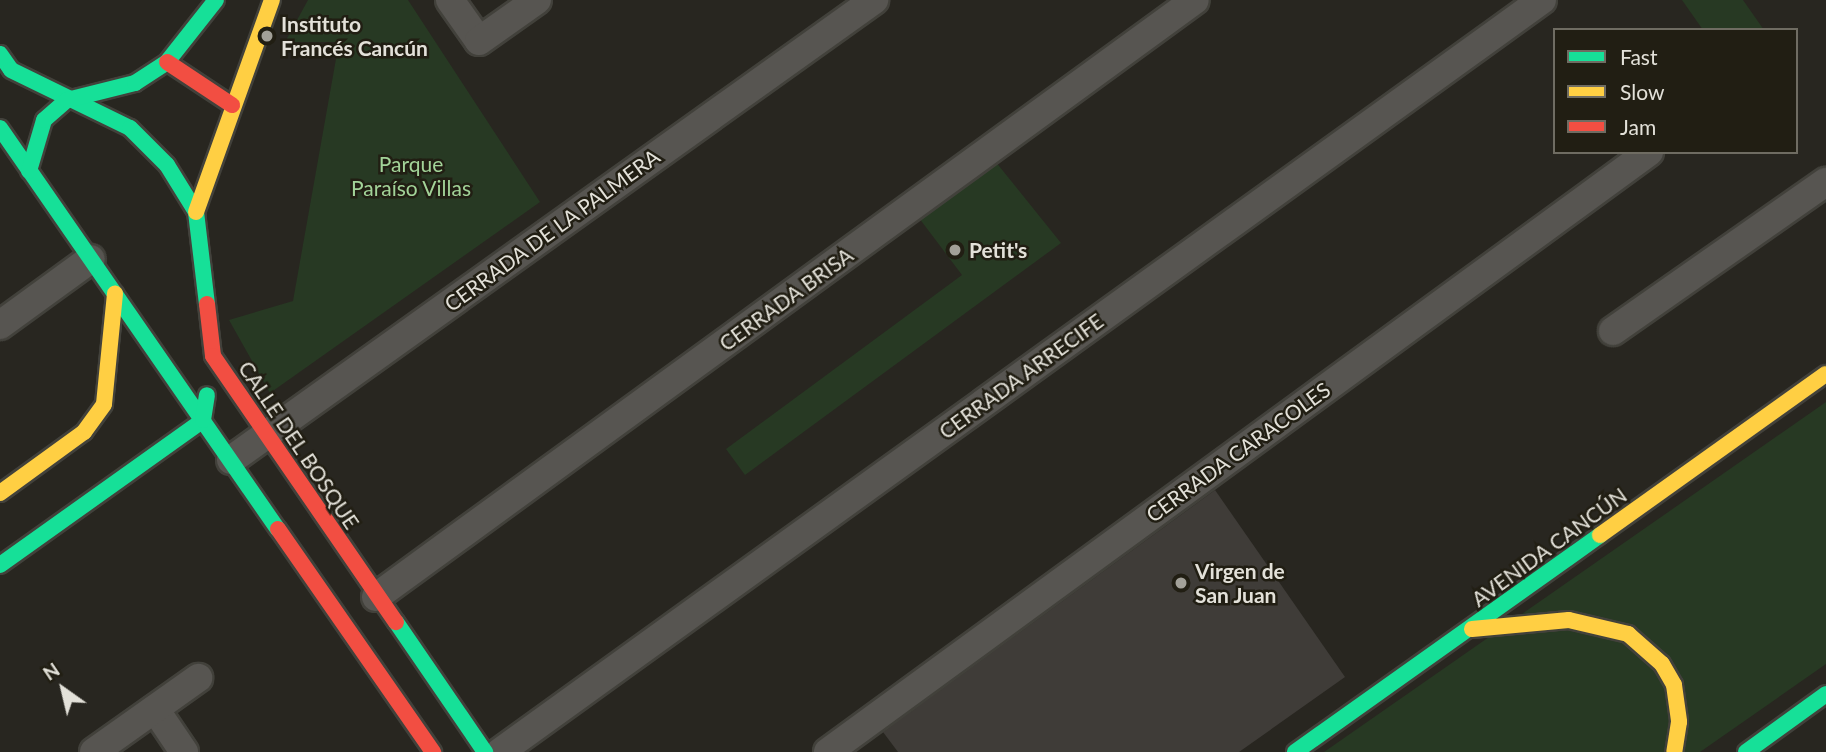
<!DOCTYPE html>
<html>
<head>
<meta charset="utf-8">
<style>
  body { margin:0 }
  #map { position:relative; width:1826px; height:752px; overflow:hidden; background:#282620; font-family:Lato,sans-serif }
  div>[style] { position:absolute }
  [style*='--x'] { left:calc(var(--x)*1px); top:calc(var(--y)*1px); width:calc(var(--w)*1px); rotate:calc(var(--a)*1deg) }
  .green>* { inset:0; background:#273923 }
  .building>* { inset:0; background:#3f3c38 }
  .roads { filter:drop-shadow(2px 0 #42413b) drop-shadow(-2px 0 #42413b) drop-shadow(0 2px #42413b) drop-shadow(0 -2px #42413b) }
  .street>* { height:28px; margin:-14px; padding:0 14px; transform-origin:14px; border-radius:14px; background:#575551 }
  .fast>* { height:16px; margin:-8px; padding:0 8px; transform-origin:8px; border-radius:8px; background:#16e098 }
  .slow>* { height:16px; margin:-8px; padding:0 8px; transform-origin:8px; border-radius:8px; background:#ffcf43 }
  .jam>* { height:16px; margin:-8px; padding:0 8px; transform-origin:8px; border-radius:8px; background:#f24e42 }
  .dots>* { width:19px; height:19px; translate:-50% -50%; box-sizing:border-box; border:4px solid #211e13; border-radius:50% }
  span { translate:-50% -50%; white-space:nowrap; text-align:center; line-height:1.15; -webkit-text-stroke:5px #211e13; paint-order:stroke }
  .poi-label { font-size:21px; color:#e3e1d9; font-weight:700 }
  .left { translate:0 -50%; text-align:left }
  .park-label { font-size:21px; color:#a2d398 }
  .street-label { font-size:21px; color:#e3e1d9 }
  .legend { position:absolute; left:1553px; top:28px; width:245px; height:126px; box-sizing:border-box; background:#211e13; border:2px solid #6f6c62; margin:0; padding:9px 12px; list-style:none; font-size:21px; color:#e3e1d9 }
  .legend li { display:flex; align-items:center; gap:14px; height:35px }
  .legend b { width:35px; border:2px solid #6f6c62 }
  .north { position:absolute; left:28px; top:654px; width:70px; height:70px; -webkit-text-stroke:5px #211e13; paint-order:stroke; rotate:326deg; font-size:19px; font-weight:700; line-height:28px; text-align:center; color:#e3e1d9 }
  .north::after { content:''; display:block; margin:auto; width:24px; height:32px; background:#e3e1d9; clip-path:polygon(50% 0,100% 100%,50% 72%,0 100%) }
</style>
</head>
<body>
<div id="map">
  <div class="green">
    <div style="clip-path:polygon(308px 0,408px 0,540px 202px,270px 393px,229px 320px,293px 301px,339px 42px,285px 42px)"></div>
    <div style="clip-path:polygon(1682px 0,1743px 0,1764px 30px,1703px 30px)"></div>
    <div style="clip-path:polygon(995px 161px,1061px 243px,745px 475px,726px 449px,962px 275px,916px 214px)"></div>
    <div style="clip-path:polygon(1826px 402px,1826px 664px,1700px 752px,1324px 752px)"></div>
  </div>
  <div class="building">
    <div style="clip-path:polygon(1215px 490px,1345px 677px,1239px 752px,898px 752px,883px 732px)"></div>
  </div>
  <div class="roads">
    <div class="street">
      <div style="--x:450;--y:0;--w:50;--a:54.7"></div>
      <div style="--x:479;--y:41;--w:71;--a:-35.3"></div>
      <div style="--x:0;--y:325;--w:112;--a:-36"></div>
      <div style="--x:1613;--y:331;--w:260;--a:-35"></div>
      <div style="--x:231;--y:460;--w:791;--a:-35.58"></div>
      <div style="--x:376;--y:597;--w:1013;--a:-36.09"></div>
      <div style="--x:155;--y:709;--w:52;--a:56"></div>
      <div style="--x:94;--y:752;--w:128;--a:-35.4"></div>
      <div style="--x:500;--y:752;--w:1285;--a:-35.82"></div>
      <div style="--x:828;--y:752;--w:1017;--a:-36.16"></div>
    </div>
    <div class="fast">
      <div style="--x:0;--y:54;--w:19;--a:55"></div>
      <div style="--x:11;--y:70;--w:132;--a:26"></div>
      <div style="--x:130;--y:128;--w:52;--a:45"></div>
      <div style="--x:167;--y:165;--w:55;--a:58.3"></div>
      <div style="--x:196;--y:212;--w:93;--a:83.2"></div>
      <div style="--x:0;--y:128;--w:488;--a:55.3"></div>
      <div style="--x:29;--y:171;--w:53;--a:-73.6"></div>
      <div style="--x:44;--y:120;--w:30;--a:-41"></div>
      <div style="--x:67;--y:100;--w:70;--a:-14"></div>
      <div style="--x:135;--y:83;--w:38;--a:-33"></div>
      <div style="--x:167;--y:62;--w:79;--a:-51.7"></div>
      <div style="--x:0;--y:565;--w:249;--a:-35.5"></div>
      <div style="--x:203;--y:420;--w:25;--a:-81"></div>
      <div style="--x:396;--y:622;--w:158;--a:55.6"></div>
      <div style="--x:1295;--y:752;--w:374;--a:-35.4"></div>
      <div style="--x:1746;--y:752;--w:99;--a:-35.9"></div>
    </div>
    <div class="slow">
      <div style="--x:196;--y:212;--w:225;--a:-70.3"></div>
      <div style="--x:0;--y:493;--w:104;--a:-36"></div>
      <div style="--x:84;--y:432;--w:34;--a:-54"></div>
      <div style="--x:104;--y:404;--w:111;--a:-84.3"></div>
      <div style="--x:1600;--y:535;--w:277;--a:-35.5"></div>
      <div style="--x:1472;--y:629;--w:97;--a:-5.3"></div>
      <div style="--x:1569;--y:620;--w:61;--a:13.3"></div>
      <div style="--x:1628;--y:634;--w:45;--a:41.4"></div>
      <div style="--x:1662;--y:664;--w:24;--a:60"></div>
      <div style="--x:1674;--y:685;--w:37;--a:82"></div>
      <div style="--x:1679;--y:722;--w:30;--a:99"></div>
    </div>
    <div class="jam">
      <div style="--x:167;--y:62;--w:78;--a:33.5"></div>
      <div style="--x:207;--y:304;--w:52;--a:83.4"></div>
      <div style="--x:213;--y:356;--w:323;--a:55.5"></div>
      <div style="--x:278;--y:529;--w:272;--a:55.2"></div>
    </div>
  </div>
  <div class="dots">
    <div style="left:267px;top:36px;background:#a2a098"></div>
    <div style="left:955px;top:250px;background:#a2a098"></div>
    <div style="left:1181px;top:583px;background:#a2a098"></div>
  </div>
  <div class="poi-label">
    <span class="left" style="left:281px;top:36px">Instituto<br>Francés Cancún</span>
    <span class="left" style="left:969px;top:250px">Petit's</span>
    <span class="left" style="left:1195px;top:583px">Virgen de<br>San Juan</span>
  </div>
  <div class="park-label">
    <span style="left:411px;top:176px">Parque<br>Paraíso Villas</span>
  </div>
  <div class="street-label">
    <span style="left:552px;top:230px;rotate:-36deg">CERRADA DE LA PALMERA</span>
    <span style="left:786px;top:299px;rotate:-36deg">CERRADA BRISA</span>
    <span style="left:1021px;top:376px;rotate:-36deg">CERRADA ARRECIFE</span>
    <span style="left:299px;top:445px;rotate:56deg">CALLE DEL BOSQUE</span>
    <span style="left:1238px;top:452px;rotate:-36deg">CERRADA CARACOLES</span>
    <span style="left:1549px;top:547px;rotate:-36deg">AVENIDA CANCÚN</span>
  </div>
  <ul class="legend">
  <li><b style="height:9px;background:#16e098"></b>Fast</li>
  <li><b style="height:9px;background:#ffcf43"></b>Slow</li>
  <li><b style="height:9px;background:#f24e42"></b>Jam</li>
  </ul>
  <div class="north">N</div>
</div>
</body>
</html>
